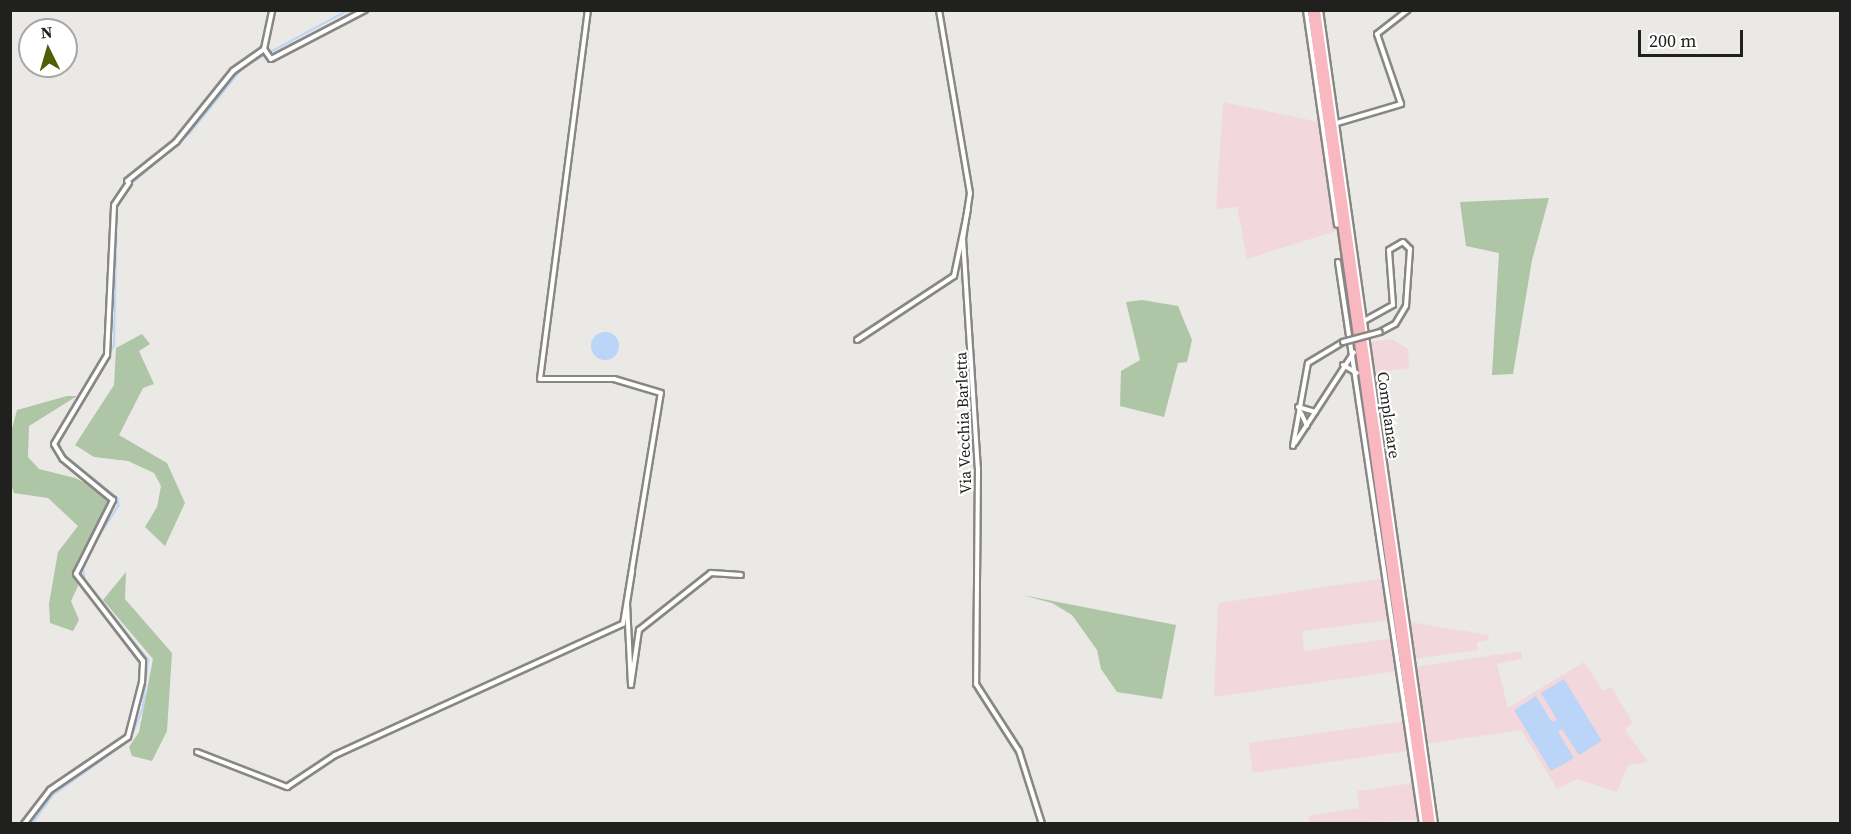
<!DOCTYPE html>
<html>
<head>
<meta charset="utf-8">
<style>
  body { margin:0 }
  #map { position:relative; width:1851px; height:834px; overflow:hidden; background:#eae9e6; font-family:"Source Serif 4",serif }
  div>[style] { position:absolute }
  [style*='--x'] { left:calc(var(--x)*1px); top:calc(var(--y)*1px); width:calc(var(--w)*1px); rotate:calc(var(--a)*1deg) }
  .industrial>* { inset:0; background:#f2d8dd; transform-origin:0 0 }
  .green>* { inset:0; background:#aec6a6 }
  .water>* { inset:0; background:#bad5f7 }
  .round { border-radius:50% }
  .stream>* { height:1.5px; margin:-0.75px; padding:0 0.75px; transform-origin:0.75px; border-radius:0.75px; background:#bad5f7 }
  .roads { filter:drop-shadow(2px 0 #888784) drop-shadow(-2px 0 #888784) drop-shadow(0 2px #888784) drop-shadow(0 -2px #888784) }
  .street>* { height:4px; margin:-2px; padding:0 2px; transform-origin:2px; border-radius:2px; background:#fff }
  .highway>* { height:7px; margin:-3.5px; padding:0 3.5px; transform-origin:3.5px; border-radius:3.5px; background:#f9b7c0 }
  .bridges { filter:drop-shadow(2px 0 #888784) drop-shadow(-2px 0 #888784) drop-shadow(0 2px #888784) drop-shadow(0 -2px #888784) }
  .street-bridge>* { height:4px; margin:-2px; padding:0 2px; transform-origin:2px; border-radius:2px; background:#fff }
  span { translate:-50% -50%; white-space:nowrap; text-align:center; line-height:1.15; -webkit-text-stroke:4.5px #fff; paint-order:stroke }
  .street-label { font-size:16px; color:#20201e }
  .frame { position:absolute; inset:0; border:12px solid #20201e; pointer-events:none }
  .north { position:absolute; left:18px; top:18px; width:60px; height:60px; box-sizing:border-box; background:#fff; border:2px solid #a6a6a5; border-radius:50%; rotate:355deg; font-size:16px; font-weight:700; line-height:24px; text-align:center; color:#20201e }
  .north::after { content:''; display:block; margin:auto; width:21px; height:27px; background:#4d6007; clip-path:polygon(50% 0,100% 100%,50% 72%,0 100%) }
  .scale { position:absolute; left:1638px; top:30px; width:105px; height:27px; box-sizing:border-box; border:3px solid #20201e; border-top:0; padding-left:8px; font-size:18px; line-height:21px; white-space:nowrap; color:#20201e; -webkit-text-stroke:4px #fff; paint-order:stroke }
</style>
</head>
<body>
<div id="map">
  <div class="industrial">
    <div style="clip-path:polygon(1223px 102px,1319px 122px,1336px 231px,1247px 259px,1237px 207px,1216px 209px)"></div>
    <div style="clip-path:polygon(1392px 339px,1408px 349px,1409px 368px,1375px 373px,1370px 342px)"></div>
    <div style="clip-path:polygon(1385px 578px,1391px 620px,1302px 631px,1304px 651px,1393px 638px,1398px 671px,1214px 697px,1218px 603px)"></div>
    <div style="clip-path:polygon(1410px 622px,1489px 635px,1488px 640px,1477px 642px,1478px 650px,1414px 659px)"></div>
    <div style="clip-path:polygon(1521px 651px,1522px 659px,1497px 664px,1508px 708px,1584px 662px,1603px 691px,1611px 687px,1633px 723px,1625px 729px,1648px 762px,1628px 765px,1617px 792px,1577px 779px,1557px 789px,1521px 730px,1426px 744px,1415px 667px)"></div>
    <div style="left:1406px;top:721px;width:30px;height:159px;rotate:82deg"></div>
    <div style="clip-path:polygon(1414px 783px,1419px 820px,1310px 824px,1309px 816px,1359px 808px,1357px 791px)"></div>
  </div>
  <div class="green">
    <div style="clip-path:polygon(1549px 198px,1532px 260px,1513px 374px,1492px 375px,1499px 253px,1466px 246px,1460px 202px)"></div>
    <div style="clip-path:polygon(1142px 300px,1178px 306px,1192px 340px,1187px 362px,1178px 363px,1164px 417px,1120px 406px,1121px 371px,1140px 360px,1126px 302px)"></div>
    <div style="clip-path:polygon(142px 334px,150px 344px,139px 351px,154px 384px,143px 388px,119px 435px,167px 463px,185px 503px,165px 546px,145px 527px,157px 507px,161px 486px,154px 473px,128px 461px,94px 457px,75px 445px,114px 385px,116px 348px)"></div>
    <div style="clip-path:polygon(67px 396px,77px 396px,29px 426px,28px 457px,39px 469px,75px 478px,109px 494px,113px 503px,74px 569px,78px 586px,71px 601px,79px 620px,73px 631px,50px 623px,49px 604px,58px 552px,78px 526px,48px 498px,14px 493px,11px 485px,11px 432px,17px 410px)"></div>
    <div style="clip-path:polygon(126px 572px,125px 599px,172px 653px,167px 731px,152px 761px,132px 756px,129px 747px,139px 732px,153px 659px,103px 600px)"></div>
    <div style="clip-path:polygon(1022px 595px,1176px 625px,1162px 699px,1117px 692px,1101px 669px,1097px 650px,1072px 615px,1052px 603px)"></div>
  </div>
  <div class="water">
    <div class="round" style="left:591px;top:332px;width:28px;height:28px"></div>
    <div style="clip-path:polygon(1564px 679px,1602px 741px,1579px 755px,1562px 729px,1558px 732px,1574px 758px,1551px 771px,1514px 710px,1536px 696px,1552px 722px,1557px 720px,1541px 693px)"></div>
  </div>
  <div class="stream">
    <div style="--x:130;--y:185;--w:79;--a:-40.9"></div>
    <div style="--x:190;--y:133;--w:86;--a:-51.1"></div>
    <div style="--x:244;--y:66;--w:119;--a:-28.1"></div>
    <div style="--x:74;--y:415;--w:80;--a:-59.9"></div>
    <div style="--x:114;--y:346;--w:143;--a:-88.8"></div>
    <div style="--x:59;--y:439;--w:16;--a:75"></div>
    <div style="--x:63;--y:454;--w:70;--a:38.7"></div>
    <div style="--x:118;--y:498;--w:8;--a:83"></div>
    <div style="--x:119;--y:506;--w:59;--a:123.1"></div>
    <div style="--x:32;--y:824;--w:36;--a:-54"></div>
    <div style="--x:53;--y:795;--w:95;--a:-35.5"></div>
    <div style="--x:130;--y:740;--w:35;--a:-68"></div>
    <div style="--x:143;--y:707;--w:47;--a:-83.9"></div>
    <div style="--x:148;--y:660;--w:100;--a:-128.9"></div>
    <div style="--x:85;--y:582;--w:17;--a:-100"></div>
  </div>
  <div class="roads">
    <div class="street">
      <div style="--x:939;--y:10;--w:186;--a:80.4"></div>
      <div style="--x:970;--y:193;--w:47;--a:98.7"></div>
      <div style="--x:963;--y:239;--w:229;--a:86.3"></div>
      <div style="--x:978;--y:468;--w:216;--a:90.5"></div>
      <div style="--x:976;--y:684;--w:80;--a:57.3"></div>
      <div style="--x:1019;--y:751;--w:77;--a:72.5"></div>
      <div style="--x:1306;--y:10;--w:217;--a:81.8"></div>
      <div style="--x:1320;--y:10;--w:822;--a:81.96"></div>
      <div style="--x:264;--y:49;--w:12;--a:55"></div>
      <div style="--x:271;--y:59;--w:106;--a:-27.5"></div>
      <div style="--x:1337;--y:123;--w:67;--a:-16.5"></div>
      <div style="--x:1401;--y:104;--w:74;--a:-108.9"></div>
      <div style="--x:1377;--y:34;--w:39;--a:-38"></div>
      <div style="--x:127;--y:181;--w:63;--a:-38.5"></div>
      <div style="--x:176;--y:142;--w:91;--a:-51.2"></div>
      <div style="--x:233;--y:71;--w:38;--a:-35"></div>
      <div style="--x:264;--y:49;--w:40;--a:-78"></div>
      <div style="--x:1338;--y:262;--w:568;--a:81.5"></div>
      <div style="--x:1364;--y:321;--w:33;--a:-29"></div>
      <div style="--x:1393;--y:305;--w:55;--a:-94.2"></div>
      <div style="--x:1389;--y:250;--w:16;--a:-30"></div>
      <div style="--x:1403;--y:242;--w:10;--a:45"></div>
      <div style="--x:1410;--y:249;--w:57;--a:94"></div>
      <div style="--x:1406;--y:306;--w:21;--a:121"></div>
      <div style="--x:1395;--y:324;--w:17;--a:152"></div>
      <div style="--x:857;--y:340;--w:116;--a:-33.4"></div>
      <div style="--x:954;--y:276;--w:68;--a:-78.2"></div>
      <div style="--x:1343;--y:365;--w:16;--a:30"></div>
      <div style="--x:1298;--y:407;--w:18;--a:16"></div>
      <div style="--x:1301;--y:413;--w:14;--a:65"></div>
      <div style="--x:1295;--y:443;--w:108;--a:-57"></div>
      <div style="--x:1293;--y:446;--w:84;--a:-79.8"></div>
      <div style="--x:1308;--y:363;--w:41;--a:-31"></div>
      <div style="--x:631;--y:685;--w:56;--a:-81.7"></div>
      <div style="--x:639;--y:630;--w:92;--a:-38.4"></div>
      <div style="--x:711;--y:573;--w:30;--a:4"></div>
      <div style="--x:631;--y:685;--w:82;--a:-92.8"></div>
      <div style="--x:627;--y:603;--w:33;--a:-81"></div>
      <div style="--x:197;--y:752;--w:97;--a:21.3"></div>
      <div style="--x:287;--y:787;--w:58;--a:-33.7"></div>
      <div style="--x:335;--y:755;--w:316;--a:-24.5"></div>
      <div style="--x:623;--y:624;--w:234;--a:-80.7"></div>
      <div style="--x:661;--y:393;--w:49;--a:-163.4"></div>
      <div style="--x:614;--y:379;--w:74;--a:180"></div>
      <div style="--x:540;--y:379;--w:372;--a:-82.6"></div>
      <div style="--x:24;--y:824;--w:43;--a:-52.6"></div>
      <div style="--x:50;--y:790;--w:94;--a:-34.2"></div>
      <div style="--x:128;--y:737;--w:57;--a:-75.7"></div>
      <div style="--x:142;--y:682;--w:21;--a:-87"></div>
      <div style="--x:143;--y:661;--w:110;--a:-127.6"></div>
      <div style="--x:76;--y:574;--w:83;--a:-63.4"></div>
      <div style="--x:113;--y:500;--w:65;--a:-140.6"></div>
      <div style="--x:63;--y:459;--w:17;--a:-121"></div>
      <div style="--x:54;--y:444;--w:104;--a:-59.2"></div>
      <div style="--x:107;--y:355;--w:150;--a:-87.3"></div>
      <div style="--x:114;--y:205;--w:27;--a:-56"></div>
    </div>
    <div class="highway">
      <div style="--x:1311;--y:10;--w:822;--a:81.96"></div>
      <div style="--x:1316;--y:10;--w:822;--a:81.96"></div>
    </div>
  </div>
  <div class="bridges">
    <div class="street-bridge">
      <div style="--x:1343;--y:342;--w:38;--a:-15"></div>
    </div>
  </div>
  <div class="street-label">
    <span style="left:1389px;top:415px;rotate:82deg">Complanare</span>
    <span style="left:963px;top:423px;rotate:-92deg">Via Vecchia Barletta</span>
  </div>
  <div class="frame"></div>
  <div class="north">N</div>
  <div class="scale">200 m</div>
</div>
</body>
</html>
